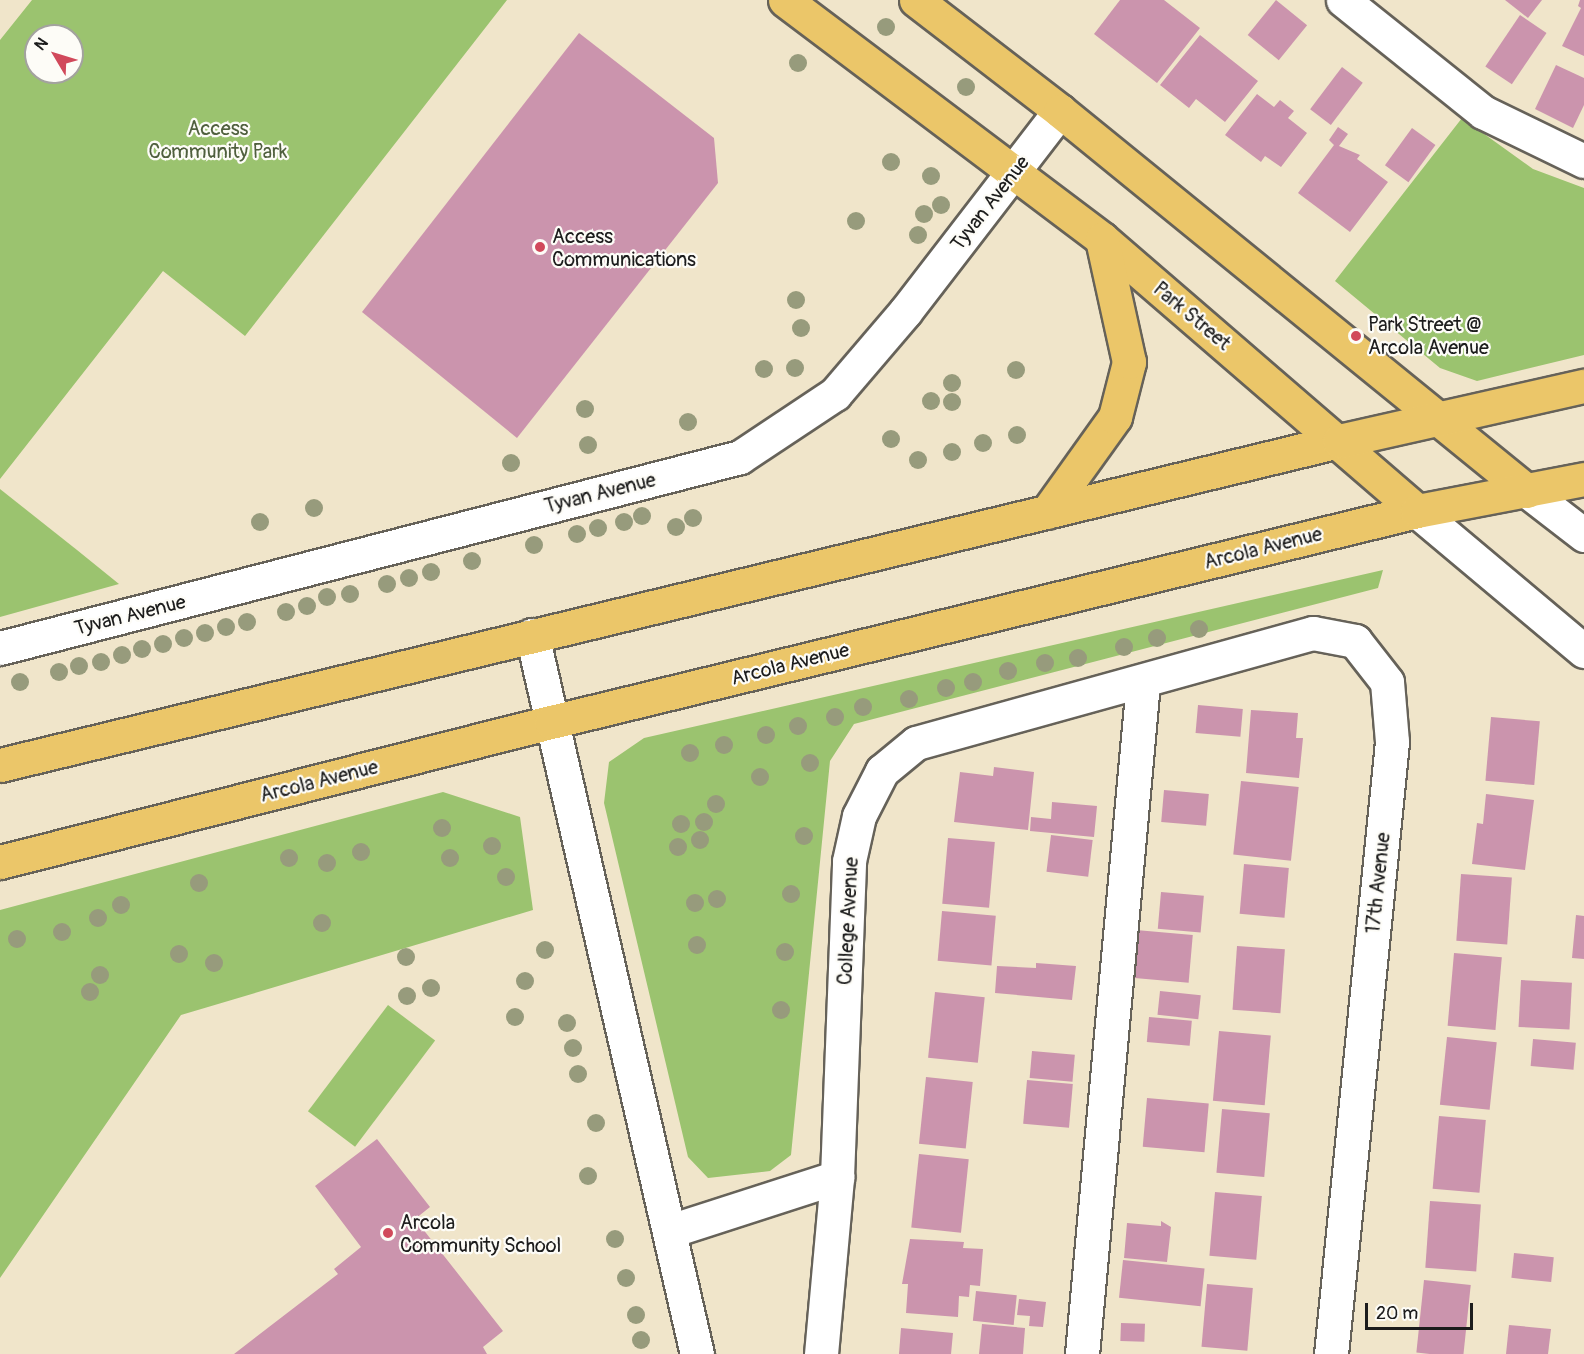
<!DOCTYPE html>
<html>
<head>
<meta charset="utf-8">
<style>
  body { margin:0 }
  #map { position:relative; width:1584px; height:1354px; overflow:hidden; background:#f0e5ca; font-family:Pangolin,sans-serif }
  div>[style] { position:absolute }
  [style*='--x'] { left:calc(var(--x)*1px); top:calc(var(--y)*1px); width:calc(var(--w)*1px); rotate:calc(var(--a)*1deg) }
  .green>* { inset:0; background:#9bc36f; transform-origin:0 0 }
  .building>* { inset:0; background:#cb94ad; transform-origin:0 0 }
  .roads { filter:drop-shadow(2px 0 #666259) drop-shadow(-2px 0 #666259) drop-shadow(0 2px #666259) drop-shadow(0 -2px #666259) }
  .minor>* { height:33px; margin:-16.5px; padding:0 16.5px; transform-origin:16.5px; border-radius:16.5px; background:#fff }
  .major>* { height:33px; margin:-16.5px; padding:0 16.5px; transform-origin:16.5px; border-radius:16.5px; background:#ebc669 }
  .trees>* { width:18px; height:18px; margin:-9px; border-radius:50%; background:#979b7c }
  .dots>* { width:16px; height:16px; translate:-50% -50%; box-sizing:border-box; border:3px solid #fdfcf7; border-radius:50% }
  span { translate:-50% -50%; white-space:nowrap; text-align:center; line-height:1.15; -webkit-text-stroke:4.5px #fdfcf7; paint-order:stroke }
  .park-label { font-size:20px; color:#4f5f3d }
  .street-label { font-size:20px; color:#1c1c1c }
  .poi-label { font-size:20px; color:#1c1c1c }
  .left { translate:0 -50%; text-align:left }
  .north { position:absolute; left:24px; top:24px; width:60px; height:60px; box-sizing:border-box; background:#fdfcf7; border:2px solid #a3a29f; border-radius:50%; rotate:308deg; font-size:16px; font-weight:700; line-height:24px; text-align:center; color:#1c1c1c }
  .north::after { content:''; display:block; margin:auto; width:21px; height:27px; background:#d1495b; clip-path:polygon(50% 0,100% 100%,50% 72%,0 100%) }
  .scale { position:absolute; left:1365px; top:1303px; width:108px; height:27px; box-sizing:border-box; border:3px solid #1c1c1c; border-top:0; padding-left:8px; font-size:18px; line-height:21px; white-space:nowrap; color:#1c1c1c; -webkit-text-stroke:4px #fdfcf7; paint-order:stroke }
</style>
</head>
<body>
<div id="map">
  <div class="green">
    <div style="clip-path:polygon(evenodd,32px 0,507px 0,245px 336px,163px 271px,0 479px,0 40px,32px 0,36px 36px,72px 36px,72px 72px,36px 72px,36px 36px)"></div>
    <div style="clip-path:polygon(1462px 118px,1533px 169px,1584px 188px,1584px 355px,1477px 381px,1440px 368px,1335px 281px)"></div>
    <div style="clip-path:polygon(0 489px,77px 550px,119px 584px,0 617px)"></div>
    <div style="clip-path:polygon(1383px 570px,1378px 588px,854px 724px,830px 761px,791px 1155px,770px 1171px,708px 1178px,688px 1157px,604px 803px,609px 762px,644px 738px)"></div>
    <div style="clip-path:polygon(443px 792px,520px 817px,533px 910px,181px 1015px,0 1278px,0 910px)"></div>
    <div style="left:388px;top:1005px;width:59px;height:133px;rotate:37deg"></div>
  </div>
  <div class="building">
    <div style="clip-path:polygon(1120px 0,1164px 0,1200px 28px,1157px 83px,1094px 34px)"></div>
    <div style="left:1276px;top:0;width:40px;height:45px;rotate:39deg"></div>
    <div style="clip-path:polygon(1505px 0,1542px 0,1528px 18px)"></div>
    <div style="clip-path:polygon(1580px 0,1584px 0,1584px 56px,1562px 46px,1581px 8px,1578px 6px)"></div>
    <div style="left:1520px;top:15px;width:32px;height:62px;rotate:34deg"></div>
    <div style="clip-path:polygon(579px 33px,714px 138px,718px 183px,517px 438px,362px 312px)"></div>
    <div style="clip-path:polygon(1200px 35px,1258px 81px,1225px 122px,1196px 99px,1189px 108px,1160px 85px)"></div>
    <div style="clip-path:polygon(1556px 65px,1584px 78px,1584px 105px,1573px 128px,1535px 109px)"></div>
    <div style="left:1342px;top:67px;width:26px;height:53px;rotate:37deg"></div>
    <div style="clip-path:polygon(1257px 94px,1274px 107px,1280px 100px,1294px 111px,1288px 118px,1307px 133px,1281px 167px,1265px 156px,1261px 162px,1225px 135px)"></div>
    <div style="clip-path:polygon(1338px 127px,1348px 134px,1339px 146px,1360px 155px,1357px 159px,1388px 182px,1350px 232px,1298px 193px,1334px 145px,1329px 140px)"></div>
    <div style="left:1412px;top:128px;width:29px;height:46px;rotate:36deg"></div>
    <div style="left:1198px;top:705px;width:45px;height:28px;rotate:5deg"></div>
    <div style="clip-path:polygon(1251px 710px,1298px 713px,1296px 738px,1303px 738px,1299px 778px,1246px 773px)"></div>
    <div style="left:1491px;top:717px;width:49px;height:64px;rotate:5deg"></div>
    <div style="clip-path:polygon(994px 767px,1034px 772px,1028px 830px,954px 822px,960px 772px,993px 776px)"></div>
    <div style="left:1241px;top:781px;width:58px;height:74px;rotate:6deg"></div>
    <div style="left:1164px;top:790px;width:45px;height:32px;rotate:5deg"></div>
    <div style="clip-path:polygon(1486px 794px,1534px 800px,1525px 870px,1472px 864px,1477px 823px,1483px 824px)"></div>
    <div style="clip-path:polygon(1052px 802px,1097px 806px,1094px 837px,1030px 831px,1031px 817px,1051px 819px)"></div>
    <div style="left:1051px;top:835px;width:42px;height:37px;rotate:7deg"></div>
    <div style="left:948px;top:838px;width:47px;height:66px;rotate:5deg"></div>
    <div style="left:1244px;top:864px;width:45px;height:50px;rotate:5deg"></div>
    <div style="left:1461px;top:874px;width:51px;height:67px;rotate:4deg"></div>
    <div style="left:1161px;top:892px;width:43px;height:37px;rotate:5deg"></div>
    <div style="left:942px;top:911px;width:54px;height:50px;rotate:5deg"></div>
    <div style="clip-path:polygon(1576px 915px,1584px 916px,1584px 959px,1572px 958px)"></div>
    <div style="left:1136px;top:930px;width:57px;height:48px;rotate:5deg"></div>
    <div style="left:1237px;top:946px;width:48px;height:64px;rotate:4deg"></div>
    <div style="left:1454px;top:953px;width:48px;height:73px;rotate:5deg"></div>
    <div style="clip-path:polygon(1036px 963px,1076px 966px,1072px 1000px,995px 993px,997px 966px,1036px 968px)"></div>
    <div style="left:1521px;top:980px;width:51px;height:47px;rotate:3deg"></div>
    <div style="left:1160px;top:991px;width:41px;height:24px;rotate:6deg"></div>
    <div style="left:935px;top:992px;width:50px;height:66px;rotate:6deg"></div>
    <div style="left:1149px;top:1017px;width:43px;height:25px;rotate:5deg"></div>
    <div style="left:1219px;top:1031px;width:52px;height:70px;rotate:5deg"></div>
    <div style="left:1447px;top:1037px;width:50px;height:68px;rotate:6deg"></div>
    <div style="left:1533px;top:1039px;width:43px;height:27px;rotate:5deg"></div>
    <div style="left:1032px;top:1051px;width:43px;height:27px;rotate:5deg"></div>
    <div style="left:926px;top:1077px;width:47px;height:67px;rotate:6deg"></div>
    <div style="left:1027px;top:1080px;width:46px;height:44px;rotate:5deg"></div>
    <div style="left:1147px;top:1098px;width:62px;height:49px;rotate:5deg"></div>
    <div style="left:1222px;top:1109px;width:48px;height:64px;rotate:5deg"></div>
    <div style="left:1439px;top:1116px;width:47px;height:73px;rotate:5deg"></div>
    <div style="clip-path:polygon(377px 1139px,430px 1207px,415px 1219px,503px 1331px,483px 1347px,487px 1354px,234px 1354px,338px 1274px,334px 1269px,361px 1247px,315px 1186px)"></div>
    <div style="left:919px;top:1154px;width:50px;height:74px;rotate:6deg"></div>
    <div style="left:1215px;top:1192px;width:47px;height:64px;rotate:5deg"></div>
    <div style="left:1430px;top:1201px;width:51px;height:67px;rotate:4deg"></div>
    <div style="clip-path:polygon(1161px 1221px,1171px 1227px,1167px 1262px,1124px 1258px,1127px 1223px,1161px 1226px)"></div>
    <div style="clip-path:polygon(910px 1239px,964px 1242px,963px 1248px,983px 1249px,980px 1286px,970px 1285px,969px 1297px,959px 1296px,958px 1317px,906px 1313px,908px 1284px,902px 1284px)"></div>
    <div style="left:1514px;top:1253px;width:40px;height:25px;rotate:6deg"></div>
    <div style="left:1123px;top:1260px;width:82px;height:38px;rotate:6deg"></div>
    <div style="left:1424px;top:1280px;width:47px;height:73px;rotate:6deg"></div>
    <div style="left:1207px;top:1284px;width:46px;height:63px;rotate:5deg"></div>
    <div style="left:976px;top:1291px;width:41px;height:30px;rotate:6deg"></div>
    <div style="clip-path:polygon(1019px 1299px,1046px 1302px,1043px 1327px,1029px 1326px,1030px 1316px,1017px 1315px)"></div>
    <div style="left:1121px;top:1323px;width:24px;height:18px;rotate:2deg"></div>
    <div style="clip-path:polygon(982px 1324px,1025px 1328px,1023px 1354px,979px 1354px)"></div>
    <div style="clip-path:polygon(1509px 1325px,1551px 1329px,1548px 1354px,1506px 1354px)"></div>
    <div style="clip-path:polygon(901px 1328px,953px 1333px,951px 1354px,899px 1354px)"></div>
  </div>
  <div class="roads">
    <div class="minor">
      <div style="--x:1343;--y:0;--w:179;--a:38.7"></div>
      <div style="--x:1483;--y:112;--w:112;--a:25.9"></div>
      <div style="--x:1527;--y:491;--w:72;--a:37.7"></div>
      <div style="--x:1417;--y:511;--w:218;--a:40"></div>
      <div style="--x:532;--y:635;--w:738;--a:77.08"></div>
      <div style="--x:0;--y:648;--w:764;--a:-14.47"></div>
      <div style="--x:740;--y:457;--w:114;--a:-33.6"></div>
      <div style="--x:835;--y:394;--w:108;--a:-49.5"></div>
      <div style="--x:905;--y:312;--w:254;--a:-52.4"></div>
      <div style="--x:670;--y:1231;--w:176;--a:-17.9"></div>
      <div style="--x:821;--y:1354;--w:178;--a:-84.8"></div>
      <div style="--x:837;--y:1177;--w:316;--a:-87.8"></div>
      <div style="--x:849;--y:861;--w:46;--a:-77.5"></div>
      <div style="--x:859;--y:816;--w:51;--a:-62.9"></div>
      <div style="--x:882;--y:771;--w:44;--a:-39.5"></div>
      <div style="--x:916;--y:743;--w:412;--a:-15.5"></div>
      <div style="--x:1313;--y:633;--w:43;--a:10.8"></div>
      <div style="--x:1355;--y:641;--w:52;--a:52"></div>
      <div style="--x:1387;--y:682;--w:60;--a:85.2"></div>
      <div style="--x:1392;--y:742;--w:615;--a:95.69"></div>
      <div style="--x:1082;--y:1354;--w:675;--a:-84.81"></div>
    </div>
    <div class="major">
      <div style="--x:785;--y:0;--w:397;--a:37"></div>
      <div style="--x:1102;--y:239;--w:416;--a:40.8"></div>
      <div style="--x:916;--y:0;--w:182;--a:37.6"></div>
      <div style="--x:1060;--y:111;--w:602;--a:39.14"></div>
      <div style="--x:1047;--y:512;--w:117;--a:-54.4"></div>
      <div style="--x:1115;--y:417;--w:57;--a:-75.7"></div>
      <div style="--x:1129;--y:362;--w:126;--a:-102.4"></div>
      <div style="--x:0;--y:765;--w:1378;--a:-13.6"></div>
      <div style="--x:1339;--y:441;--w:251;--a:-12.7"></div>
      <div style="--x:0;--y:862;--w:569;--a:-14.26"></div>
      <div style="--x:551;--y:722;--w:891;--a:-13.69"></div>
      <div style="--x:1417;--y:511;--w:170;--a:-10.8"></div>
    </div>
  </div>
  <div class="trees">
    <div style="left:886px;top:27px"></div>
    <div style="left:798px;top:63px"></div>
    <div style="left:966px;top:87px"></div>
    <div style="left:891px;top:162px"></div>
    <div style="left:931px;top:176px"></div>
    <div style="left:941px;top:205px"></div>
    <div style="left:924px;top:214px"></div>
    <div style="left:856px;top:221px"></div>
    <div style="left:918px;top:235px"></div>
    <div style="left:796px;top:300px"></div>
    <div style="left:801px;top:328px"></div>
    <div style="left:795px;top:368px"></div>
    <div style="left:764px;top:369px"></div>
    <div style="left:1016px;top:370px"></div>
    <div style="left:952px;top:383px"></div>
    <div style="left:931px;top:401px"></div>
    <div style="left:952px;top:402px"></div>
    <div style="left:585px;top:409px"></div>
    <div style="left:688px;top:422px"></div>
    <div style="left:1017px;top:435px"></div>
    <div style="left:891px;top:439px"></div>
    <div style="left:983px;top:443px"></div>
    <div style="left:588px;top:445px"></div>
    <div style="left:952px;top:452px"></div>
    <div style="left:918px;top:460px"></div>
    <div style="left:511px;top:463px"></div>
    <div style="left:314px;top:508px"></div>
    <div style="left:642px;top:516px"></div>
    <div style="left:693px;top:518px"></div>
    <div style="left:260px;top:522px"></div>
    <div style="left:624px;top:522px"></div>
    <div style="left:676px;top:527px"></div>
    <div style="left:598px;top:528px"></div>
    <div style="left:577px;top:534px"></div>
    <div style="left:534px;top:545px"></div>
    <div style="left:472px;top:561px"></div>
    <div style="left:431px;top:572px"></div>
    <div style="left:409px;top:578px"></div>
    <div style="left:387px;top:584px"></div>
    <div style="left:350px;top:594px"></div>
    <div style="left:327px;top:597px"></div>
    <div style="left:307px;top:606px"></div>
    <div style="left:286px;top:612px"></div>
    <div style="left:247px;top:622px"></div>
    <div style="left:226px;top:627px"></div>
    <div style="left:1199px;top:629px"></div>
    <div style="left:205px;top:633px"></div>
    <div style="left:184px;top:638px"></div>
    <div style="left:1157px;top:638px"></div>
    <div style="left:163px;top:644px"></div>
    <div style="left:1124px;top:647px"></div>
    <div style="left:142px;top:649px"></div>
    <div style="left:122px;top:655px"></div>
    <div style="left:1078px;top:658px"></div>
    <div style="left:101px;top:662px"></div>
    <div style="left:1045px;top:663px"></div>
    <div style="left:79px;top:666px"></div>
    <div style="left:1008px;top:671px"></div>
    <div style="left:59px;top:672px"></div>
    <div style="left:20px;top:682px"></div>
    <div style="left:973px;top:682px"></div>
    <div style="left:946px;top:688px"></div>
    <div style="left:909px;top:699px"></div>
    <div style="left:863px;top:707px"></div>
    <div style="left:835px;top:717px"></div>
    <div style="left:798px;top:726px"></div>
    <div style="left:766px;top:735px"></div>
    <div style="left:724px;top:745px"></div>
    <div style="left:690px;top:753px"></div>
    <div style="left:810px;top:763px"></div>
    <div style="left:760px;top:777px"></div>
    <div style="left:716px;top:804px"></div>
    <div style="left:704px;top:822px"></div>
    <div style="left:681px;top:824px"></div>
    <div style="left:442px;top:828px"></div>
    <div style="left:804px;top:836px"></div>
    <div style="left:700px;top:840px"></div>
    <div style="left:492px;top:846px"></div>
    <div style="left:678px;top:847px"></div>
    <div style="left:361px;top:852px"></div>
    <div style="left:289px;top:858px"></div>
    <div style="left:450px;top:858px"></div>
    <div style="left:327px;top:863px"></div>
    <div style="left:506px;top:877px"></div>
    <div style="left:199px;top:883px"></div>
    <div style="left:791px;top:894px"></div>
    <div style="left:717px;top:899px"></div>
    <div style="left:695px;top:903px"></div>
    <div style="left:121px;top:905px"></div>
    <div style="left:98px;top:918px"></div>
    <div style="left:322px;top:923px"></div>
    <div style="left:62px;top:932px"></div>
    <div style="left:17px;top:939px"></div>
    <div style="left:697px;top:945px"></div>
    <div style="left:545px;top:950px"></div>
    <div style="left:785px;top:952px"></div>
    <div style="left:179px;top:954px"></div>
    <div style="left:406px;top:957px"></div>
    <div style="left:214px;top:963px"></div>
    <div style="left:100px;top:975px"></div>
    <div style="left:525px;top:981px"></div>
    <div style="left:431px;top:988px"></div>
    <div style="left:90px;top:992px"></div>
    <div style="left:407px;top:996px"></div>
    <div style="left:781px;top:1010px"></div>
    <div style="left:515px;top:1017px"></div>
    <div style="left:567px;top:1023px"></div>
    <div style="left:573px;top:1048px"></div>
    <div style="left:578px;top:1074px"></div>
    <div style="left:596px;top:1123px"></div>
    <div style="left:588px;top:1176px"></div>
    <div style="left:615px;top:1239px"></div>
    <div style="left:626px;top:1278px"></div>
    <div style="left:636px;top:1315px"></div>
    <div style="left:641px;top:1340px"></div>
  </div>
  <div class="dots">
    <div style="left:540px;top:247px;background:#d1495b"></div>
    <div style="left:1356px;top:336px;background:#d1495b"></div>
    <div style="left:388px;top:1233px;background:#d1495b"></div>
  </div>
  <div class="park-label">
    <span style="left:218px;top:140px">Access<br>Community Park</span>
  </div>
  <div class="street-label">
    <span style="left:990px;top:203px;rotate:-52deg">Tyvan Avenue</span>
    <span style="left:1192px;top:316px;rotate:40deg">Park Street</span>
    <span style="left:600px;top:493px;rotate:-14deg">Tyvan Avenue</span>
    <span style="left:1263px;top:548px;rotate:-14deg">Arcola Avenue</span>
    <span style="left:130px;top:615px;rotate:-14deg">Tyvan Avenue</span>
    <span style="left:790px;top:664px;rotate:-14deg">Arcola Avenue</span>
    <span style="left:319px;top:781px;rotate:-14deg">Arcola Avenue</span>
    <span style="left:1378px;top:883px;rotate:-84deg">17th Avenue</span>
    <span style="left:848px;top:921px;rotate:-87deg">College Avenue</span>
  </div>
  <div class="poi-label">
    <span class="left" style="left:552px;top:248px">Access<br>Communications</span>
    <span class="left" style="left:1368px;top:336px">Park Street @<br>Arcola Avenue</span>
    <span class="left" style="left:400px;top:1234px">Arcola<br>Community School</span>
  </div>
  <div class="north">N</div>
  <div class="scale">20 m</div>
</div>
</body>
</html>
